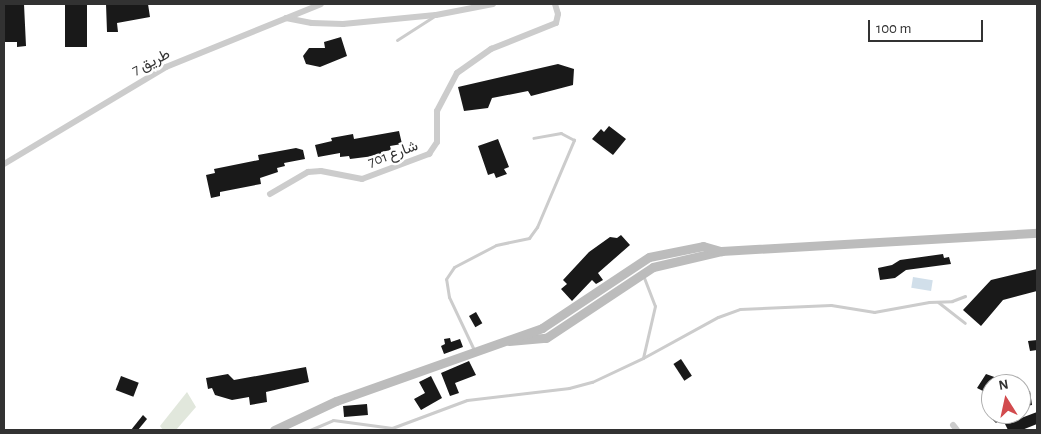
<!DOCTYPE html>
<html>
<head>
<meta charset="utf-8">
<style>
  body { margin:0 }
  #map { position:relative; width:1041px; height:434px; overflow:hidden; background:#fff; font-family:"Alegreya Sans",Vazirmatn,sans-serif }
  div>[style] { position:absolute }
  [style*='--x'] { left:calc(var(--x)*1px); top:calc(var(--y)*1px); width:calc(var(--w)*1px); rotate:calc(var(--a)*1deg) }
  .green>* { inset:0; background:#e1e7dc }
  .water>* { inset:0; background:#d1dfea; transform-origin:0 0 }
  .building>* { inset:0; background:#191919; transform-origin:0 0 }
  .lane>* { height:3px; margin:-1.5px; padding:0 1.5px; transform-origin:1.5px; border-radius:1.5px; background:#ccc }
  .street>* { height:6px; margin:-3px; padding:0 3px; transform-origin:3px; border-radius:3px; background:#ccc }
  .secondary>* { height:9px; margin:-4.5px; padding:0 4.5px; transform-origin:4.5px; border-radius:4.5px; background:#bcbcbc }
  span { translate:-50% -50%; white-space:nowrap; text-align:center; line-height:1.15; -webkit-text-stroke:5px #fff; paint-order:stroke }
  .street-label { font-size:15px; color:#323232 }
  .frame { position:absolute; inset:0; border:5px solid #323232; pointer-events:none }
  .north { position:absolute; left:981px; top:374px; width:50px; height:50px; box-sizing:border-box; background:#fff; border:1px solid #adadad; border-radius:50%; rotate:350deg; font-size:14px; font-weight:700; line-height:20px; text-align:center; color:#323232 }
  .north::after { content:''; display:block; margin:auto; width:18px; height:22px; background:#d24b4e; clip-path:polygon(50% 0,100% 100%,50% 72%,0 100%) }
  .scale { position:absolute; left:868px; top:20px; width:115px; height:22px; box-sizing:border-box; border:2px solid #323232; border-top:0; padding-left:6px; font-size:15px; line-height:18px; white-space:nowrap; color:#323232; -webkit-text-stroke:4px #fff; paint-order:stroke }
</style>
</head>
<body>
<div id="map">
  <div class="green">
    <div style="clip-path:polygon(187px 392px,196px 407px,176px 430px,163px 430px,160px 426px)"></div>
  </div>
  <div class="water">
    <div style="left:913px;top:277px;width:20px;height:11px;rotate:9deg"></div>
  </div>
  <div class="building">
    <div style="clip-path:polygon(4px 4px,24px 4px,26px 46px,17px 47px,17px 42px,5px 42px)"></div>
    <div style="left:65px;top:4px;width:22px;height:43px"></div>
    <div style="clip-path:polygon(106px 4px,148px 4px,150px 17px,117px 23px,118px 32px,107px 32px)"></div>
    <div style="clip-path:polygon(341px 37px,347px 56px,320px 67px,306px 64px,303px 56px,309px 48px,325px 48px,324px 42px)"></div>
    <div style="clip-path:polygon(558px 64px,574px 69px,573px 85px,531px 96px,528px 91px,492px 98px,488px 108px,464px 111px,458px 87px)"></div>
    <div style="clip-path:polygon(609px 126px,626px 139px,613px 155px,592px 139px,601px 129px,604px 132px)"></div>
    <div style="clip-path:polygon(399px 131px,402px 144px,390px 146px,391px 150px,381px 152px,382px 155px,350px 159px,349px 156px,340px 157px,340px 153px,318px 157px,315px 145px,332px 141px,331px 138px,353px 134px,354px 139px)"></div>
    <div style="clip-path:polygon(498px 139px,509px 167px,504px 169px,507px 174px,496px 178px,494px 173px,488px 175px,478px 146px)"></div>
    <div style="clip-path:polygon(296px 148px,303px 150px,305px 159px,284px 163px,285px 166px,277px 168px,278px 172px,260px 178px,261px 184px,220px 192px,220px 196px,211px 198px,206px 175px,215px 173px,214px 169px,259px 160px,258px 155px)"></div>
    <div style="clip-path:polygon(621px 235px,630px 245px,598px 273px,603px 280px,596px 284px,592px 280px,572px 301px,561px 289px,567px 284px,563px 280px,589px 252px,610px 237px,617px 238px)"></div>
    <div style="clip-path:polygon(943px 254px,944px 258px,949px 257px,951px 264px,906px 270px,895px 278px,880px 280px,878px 268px,892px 265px,900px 260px)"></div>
    <div style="clip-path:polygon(1037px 269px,1037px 291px,1003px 300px,981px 326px,963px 310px,991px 280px)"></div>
    <div style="left:476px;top:312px;width:13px;height:8px;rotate:61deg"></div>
    <div style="clip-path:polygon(450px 338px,451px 342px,460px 339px,463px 347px,444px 354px,441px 346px,445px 344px,444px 339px)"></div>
    <div style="clip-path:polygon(1037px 340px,1037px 350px,1030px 351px,1028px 341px)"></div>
    <div style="left:681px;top:359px;width:20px;height:9px;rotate:57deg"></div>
    <div style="clip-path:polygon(469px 361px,476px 375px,455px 383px,459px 393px,450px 396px,441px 373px)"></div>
    <div style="clip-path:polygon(306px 367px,309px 382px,266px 392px,267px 402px,250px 405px,249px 397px,232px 400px,215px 395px,212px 388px,208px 389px,206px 378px,228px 374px,234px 380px)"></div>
    <div style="clip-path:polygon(986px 374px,1011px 383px,1011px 384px,991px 384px,991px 395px,977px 388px)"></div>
    <div style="left:121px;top:376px;width:19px;height:15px;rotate:21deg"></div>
    <div style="clip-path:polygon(431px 376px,442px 398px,421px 410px,414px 399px,425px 393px,419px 382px)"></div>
    <div style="clip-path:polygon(1030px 391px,1032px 405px,1021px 407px,1021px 393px)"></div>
    <div style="left:367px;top:404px;width:11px;height:24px;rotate:85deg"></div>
    <div style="clip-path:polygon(1037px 412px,1037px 424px,1022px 430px,1008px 430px,1005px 424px)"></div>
    <div style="clip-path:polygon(987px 414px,1006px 414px,996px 423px)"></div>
    <div style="clip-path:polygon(143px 415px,147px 419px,138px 430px,131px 430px)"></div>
  </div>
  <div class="lane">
    <div style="--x:397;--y:40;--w:43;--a:-32.6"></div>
    <div style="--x:643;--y:275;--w:33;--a:69"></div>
    <div style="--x:655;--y:306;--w:53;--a:103"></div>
    <div style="--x:643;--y:358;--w:85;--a:-28.7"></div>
    <div style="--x:718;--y:317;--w:23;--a:-20"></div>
    <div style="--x:740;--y:309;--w:91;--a:-2.5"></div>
    <div style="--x:831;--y:305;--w:44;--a:9.2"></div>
    <div style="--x:874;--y:312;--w:56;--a:-10.3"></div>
    <div style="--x:929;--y:302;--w:23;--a:-2"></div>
    <div style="--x:952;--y:301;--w:14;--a:-21"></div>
    <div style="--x:938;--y:302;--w:34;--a:38"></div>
    <div style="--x:475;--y:352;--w:61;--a:-115.3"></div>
    <div style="--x:449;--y:297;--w:18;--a:-99"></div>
    <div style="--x:446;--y:279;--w:14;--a:-56"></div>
    <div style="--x:454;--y:267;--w:47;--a:-27.6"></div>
    <div style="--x:496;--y:245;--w:34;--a:-12"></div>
    <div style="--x:529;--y:238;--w:14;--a:-54"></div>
    <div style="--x:537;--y:227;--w:95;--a:-67"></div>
    <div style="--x:574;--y:140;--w:15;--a:-152"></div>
    <div style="--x:561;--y:133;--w:28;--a:170"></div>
    <div style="--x:310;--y:430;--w:25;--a:-23"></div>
    <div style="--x:333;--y:420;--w:60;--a:7.7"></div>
    <div style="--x:392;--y:428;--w:80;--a:-20.5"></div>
    <div style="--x:467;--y:400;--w:103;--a:-6.7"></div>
    <div style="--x:569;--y:388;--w:24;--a:-15"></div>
    <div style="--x:592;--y:382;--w:56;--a:-25.2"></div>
  </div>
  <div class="street">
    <div style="--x:286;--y:18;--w:26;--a:11"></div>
    <div style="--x:312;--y:23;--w:31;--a:2"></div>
    <div style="--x:343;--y:24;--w:93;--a:-5.5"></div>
    <div style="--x:436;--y:15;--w:58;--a:-10.9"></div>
    <div style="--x:4;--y:164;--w:189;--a:-30.9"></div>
    <div style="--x:166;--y:67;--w:167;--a:-22.1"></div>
    <div style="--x:270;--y:194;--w:44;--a:-30.1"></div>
    <div style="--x:308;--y:172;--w:13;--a:-4"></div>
    <div style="--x:321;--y:171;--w:42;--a:11"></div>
    <div style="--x:362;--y:179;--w:72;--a:-20.5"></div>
    <div style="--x:429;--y:154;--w:14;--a:-56"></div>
    <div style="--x:437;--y:142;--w:31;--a:-90"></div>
    <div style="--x:437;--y:111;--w:43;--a:-62.2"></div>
    <div style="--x:457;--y:73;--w:42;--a:-35.2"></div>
    <div style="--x:491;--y:49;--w:70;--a:-21.8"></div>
    <div style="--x:556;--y:23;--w:9;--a:-77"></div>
    <div style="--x:558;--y:14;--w:10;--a:-107"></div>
    <div style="--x:953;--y:425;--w:6;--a:51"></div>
  </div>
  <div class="secondary">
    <div style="--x:509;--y:341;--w:37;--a:-5"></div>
    <div style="--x:546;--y:338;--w:128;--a:-33.6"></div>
    <div style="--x:653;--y:267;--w:70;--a:-13.2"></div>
    <div style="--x:721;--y:251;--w:317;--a:-3.3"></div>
    <div style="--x:274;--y:430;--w:68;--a:-25.1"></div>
    <div style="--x:336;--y:401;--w:219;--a:-19.5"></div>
    <div style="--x:542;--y:328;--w:128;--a:-33.6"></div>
    <div style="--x:649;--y:257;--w:55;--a:-11.5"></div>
    <div style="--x:703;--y:246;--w:19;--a:16"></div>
  </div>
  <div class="street-label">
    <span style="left:151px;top:62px;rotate:-27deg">طريق 7</span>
    <span style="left:393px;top:154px;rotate:-20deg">شارع 701</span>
  </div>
  <div class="frame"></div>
  <div class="north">N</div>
  <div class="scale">100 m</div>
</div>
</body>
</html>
